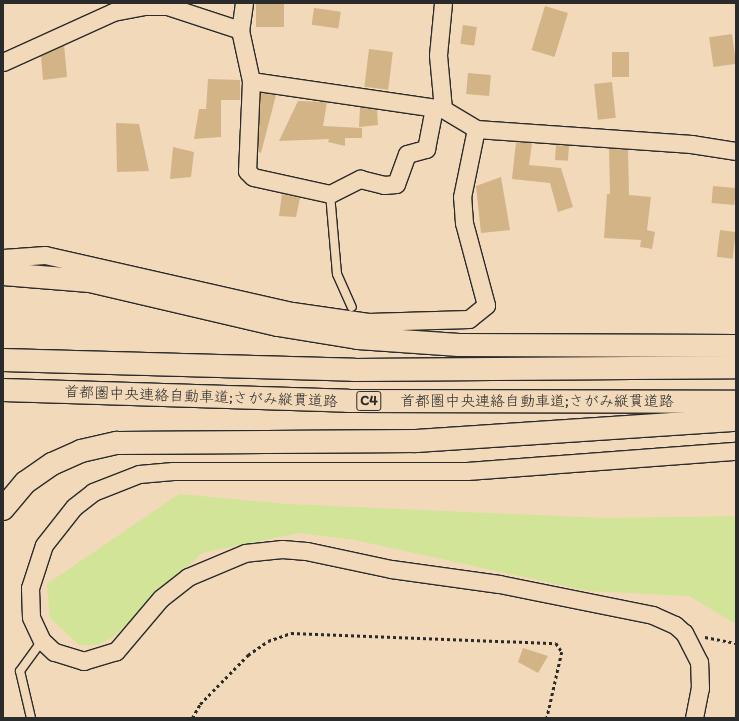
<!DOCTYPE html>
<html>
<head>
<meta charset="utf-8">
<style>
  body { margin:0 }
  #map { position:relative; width:739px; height:721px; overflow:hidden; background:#f2d9ba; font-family:Itim,"Klee One",sans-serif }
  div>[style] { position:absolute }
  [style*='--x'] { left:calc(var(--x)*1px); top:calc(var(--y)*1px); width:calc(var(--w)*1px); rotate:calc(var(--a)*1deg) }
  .green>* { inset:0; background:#d2e498 }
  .building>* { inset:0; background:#d3b487; transform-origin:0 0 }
  .path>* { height:2.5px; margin-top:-1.25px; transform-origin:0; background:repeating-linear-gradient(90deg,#2b2b2b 0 3px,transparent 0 6px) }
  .roads { filter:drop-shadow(1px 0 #2b2b2b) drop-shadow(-1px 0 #2b2b2b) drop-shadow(0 1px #2b2b2b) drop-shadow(0 -1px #2b2b2b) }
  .service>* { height:8px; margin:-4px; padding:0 4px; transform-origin:4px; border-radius:4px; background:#f2d9ba }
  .minor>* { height:17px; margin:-8.5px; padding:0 8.5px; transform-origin:8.5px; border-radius:8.5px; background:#f2d9ba }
  .motorway>* { height:22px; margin:-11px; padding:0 11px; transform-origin:11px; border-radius:11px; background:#f2d9ba }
  span { translate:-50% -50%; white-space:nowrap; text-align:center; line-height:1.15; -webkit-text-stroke:3.5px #f2d9ba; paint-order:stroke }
  .shield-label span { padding:1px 3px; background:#f2d9ba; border:1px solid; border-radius:3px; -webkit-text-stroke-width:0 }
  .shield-label { font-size:14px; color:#2b2b2b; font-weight:700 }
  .street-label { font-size:15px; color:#2b2b2b }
  .frame { position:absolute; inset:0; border:4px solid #2b2b2b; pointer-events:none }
</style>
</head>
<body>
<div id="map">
  <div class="green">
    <div style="clip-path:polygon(179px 494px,287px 504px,603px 518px,736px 516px,736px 624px,689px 596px,588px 591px,355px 540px,299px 533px,202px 553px,113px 637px,97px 645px,79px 645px,50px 618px,47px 584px)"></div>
  </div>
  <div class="building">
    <div style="left:256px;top:3px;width:28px;height:24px"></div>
    <div style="left:545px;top:6px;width:24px;height:46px;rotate:17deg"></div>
    <div style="left:314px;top:8px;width:27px;height:17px;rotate:8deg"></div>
    <div style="left:463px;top:25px;width:14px;height:19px;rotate:8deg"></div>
    <div style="left:732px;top:34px;width:30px;height:23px;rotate:82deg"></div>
    <div style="clip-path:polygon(64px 45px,67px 77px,43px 80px,41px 56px)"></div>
    <div style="left:369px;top:49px;width:24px;height:38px;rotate:7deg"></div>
    <div style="left:612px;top:52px;width:17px;height:25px"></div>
    <div style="left:468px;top:73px;width:23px;height:21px;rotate:5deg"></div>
    <div style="clip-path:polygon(208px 79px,240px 80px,240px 100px,221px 100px,221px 137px,194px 139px,199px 109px,206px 109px)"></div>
    <div style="left:612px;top:82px;width:36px;height:18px;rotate:84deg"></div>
    <div style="clip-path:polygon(260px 92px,276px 95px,261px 153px,258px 152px)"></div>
    <div style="clip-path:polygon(298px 101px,327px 102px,323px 126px,362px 128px,362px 138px,345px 138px,345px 146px,328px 142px,329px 139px,279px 141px)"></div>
    <div style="clip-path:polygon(360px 107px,377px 110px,378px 125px,359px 127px)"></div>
    <div style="clip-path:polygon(116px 123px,139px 124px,149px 171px,117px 172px)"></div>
    <div style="clip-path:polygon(516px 142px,532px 143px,529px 165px,561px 168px,573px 207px,558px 212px,550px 183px,512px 179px)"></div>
    <div style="left:556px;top:145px;width:13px;height:15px;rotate:4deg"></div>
    <div style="clip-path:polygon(173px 147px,194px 152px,191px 177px,170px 179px)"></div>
    <div style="clip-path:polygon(609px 148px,628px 150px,629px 195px,651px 197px,647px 230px,655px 232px,652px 249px,640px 247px,641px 240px,604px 238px,607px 194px,610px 194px)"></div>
    <div style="clip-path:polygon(501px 177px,510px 230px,481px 233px,476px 186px)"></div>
    <div style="left:713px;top:186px;width:23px;height:17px;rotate:5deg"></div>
    <div style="clip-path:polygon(282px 194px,300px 198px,296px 217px,279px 216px)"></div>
    <div style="left:720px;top:230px;width:16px;height:27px;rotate:7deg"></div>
    <div style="clip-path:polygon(523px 648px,548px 656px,538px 673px,518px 662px)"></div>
  </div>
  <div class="path">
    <div style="--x:705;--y:637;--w:32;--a:11"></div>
    <div style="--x:192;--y:718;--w:16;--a:-60"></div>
    <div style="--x:200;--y:704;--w:69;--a:-45.6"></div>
    <div style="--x:248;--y:655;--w:24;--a:-35"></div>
    <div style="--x:268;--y:641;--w:24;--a:-19"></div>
    <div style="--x:291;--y:633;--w:265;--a:2.2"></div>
    <div style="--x:556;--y:643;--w:11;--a:56"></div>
    <div style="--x:562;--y:652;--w:68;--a:102.8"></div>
  </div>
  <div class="roads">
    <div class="service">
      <div style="--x:330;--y:194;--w:80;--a:85"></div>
      <div style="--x:337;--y:274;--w:36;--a:66"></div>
      <div style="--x:31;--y:718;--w:48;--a:-103.2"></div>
      <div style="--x:20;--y:671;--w:37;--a:-54"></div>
    </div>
    <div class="minor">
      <div style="--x:244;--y:3;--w:27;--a:98"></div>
      <div style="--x:240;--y:30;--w:52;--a:77.8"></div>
      <div style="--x:251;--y:81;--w:194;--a:8.3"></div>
      <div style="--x:443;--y:109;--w:39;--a:31"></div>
      <div style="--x:476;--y:129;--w:216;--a:4"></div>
      <div style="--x:691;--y:144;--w:46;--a:8.8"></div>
      <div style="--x:3;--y:62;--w:121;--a:-24.4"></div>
      <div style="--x:113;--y:12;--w:31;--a:-11"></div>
      <div style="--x:143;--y:6;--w:24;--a:0"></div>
      <div style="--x:167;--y:6;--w:77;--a:18.2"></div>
      <div style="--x:251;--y:81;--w:90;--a:92.5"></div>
      <div style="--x:247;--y:171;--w:8;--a:45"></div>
      <div style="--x:253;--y:177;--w:79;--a:12.4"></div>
      <div style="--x:330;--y:194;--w:34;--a:-27"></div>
      <div style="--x:360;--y:179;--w:25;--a:14"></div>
      <div style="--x:384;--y:185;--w:12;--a:-5"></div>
      <div style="--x:396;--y:184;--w:32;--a:-70"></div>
      <div style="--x:407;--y:154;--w:20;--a:-15"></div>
      <div style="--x:426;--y:149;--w:42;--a:-79"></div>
      <div style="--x:443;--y:109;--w:54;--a:-95.3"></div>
      <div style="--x:438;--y:55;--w:52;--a:-84.5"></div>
      <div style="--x:3;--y:258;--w:42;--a:-4.1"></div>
      <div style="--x:45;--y:255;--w:253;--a:12.8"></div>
      <div style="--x:292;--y:311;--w:77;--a:8.2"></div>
      <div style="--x:368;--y:322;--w:101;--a:-1.7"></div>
      <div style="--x:469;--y:319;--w:22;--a:-39"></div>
      <div style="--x:486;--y:305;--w:85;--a:-105"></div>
      <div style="--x:464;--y:223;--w:26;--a:-94"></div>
      <div style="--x:462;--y:197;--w:69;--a:-78.4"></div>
      <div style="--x:694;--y:718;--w:31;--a:-79"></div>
      <div style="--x:700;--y:688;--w:26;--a:-92"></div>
      <div style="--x:699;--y:662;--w:33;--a:-117"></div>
      <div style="--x:684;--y:633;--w:12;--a:-138"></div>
      <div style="--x:675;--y:625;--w:24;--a:-156"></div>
      <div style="--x:653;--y:615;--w:157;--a:-168.6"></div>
      <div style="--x:499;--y:584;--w:109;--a:-172.1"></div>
      <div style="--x:391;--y:569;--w:87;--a:-168"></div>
      <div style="--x:306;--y:551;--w:24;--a:-175"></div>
      <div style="--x:282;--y:549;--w:37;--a:174"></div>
      <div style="--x:245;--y:553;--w:62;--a:157.2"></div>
      <div style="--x:188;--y:577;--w:34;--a:142"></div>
      <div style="--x:161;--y:598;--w:70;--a:130.3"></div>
      <div style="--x:116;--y:651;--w:34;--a:163"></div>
      <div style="--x:84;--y:661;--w:31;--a:-163"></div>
      <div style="--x:54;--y:652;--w:16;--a:-137"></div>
      <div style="--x:42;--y:641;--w:26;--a:-115"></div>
      <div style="--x:31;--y:617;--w:29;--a:-92"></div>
      <div style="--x:30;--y:588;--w:45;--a:-72"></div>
      <div style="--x:44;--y:545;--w:48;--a:-51.7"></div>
      <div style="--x:74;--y:507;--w:24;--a:-38"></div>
      <div style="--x:93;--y:492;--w:49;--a:-21.4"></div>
      <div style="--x:139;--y:474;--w:34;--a:-5"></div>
      <div style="--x:173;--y:471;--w:294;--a:0"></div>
      <div style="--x:467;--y:471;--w:270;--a:-4.3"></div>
    </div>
    <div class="motorway">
      <div style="--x:3;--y:274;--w:87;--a:4.6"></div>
      <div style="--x:90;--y:281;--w:193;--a:13.2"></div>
      <div style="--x:278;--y:325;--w:81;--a:9.2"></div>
      <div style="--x:358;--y:338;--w:101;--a:4"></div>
      <div style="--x:459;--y:345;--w:277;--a:0.2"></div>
      <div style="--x:3;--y:360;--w:351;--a:1.6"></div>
      <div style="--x:354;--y:370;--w:382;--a:-0.4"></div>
      <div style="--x:3;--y:390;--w:345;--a:1.8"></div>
      <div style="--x:348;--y:401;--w:388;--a:0.1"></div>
      <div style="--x:3;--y:509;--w:35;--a:-50"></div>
      <div style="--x:26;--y:482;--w:32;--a:-35"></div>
      <div style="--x:52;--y:464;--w:32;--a:-24"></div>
      <div style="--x:81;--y:451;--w:37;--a:-13"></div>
      <div style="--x:117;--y:443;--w:299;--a:-0.4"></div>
      <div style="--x:416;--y:441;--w:321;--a:-3.8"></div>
    </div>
  </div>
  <div class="shield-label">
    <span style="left:369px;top:401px">C4</span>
  </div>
  <div class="street-label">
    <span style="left:201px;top:397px;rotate:2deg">首都圏中央連絡自動車道;さがみ縦貫道路</span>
    <span style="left:537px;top:402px">首都圏中央連絡自動車道;さがみ縦貫道路</span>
  </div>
  <div class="frame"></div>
</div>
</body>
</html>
